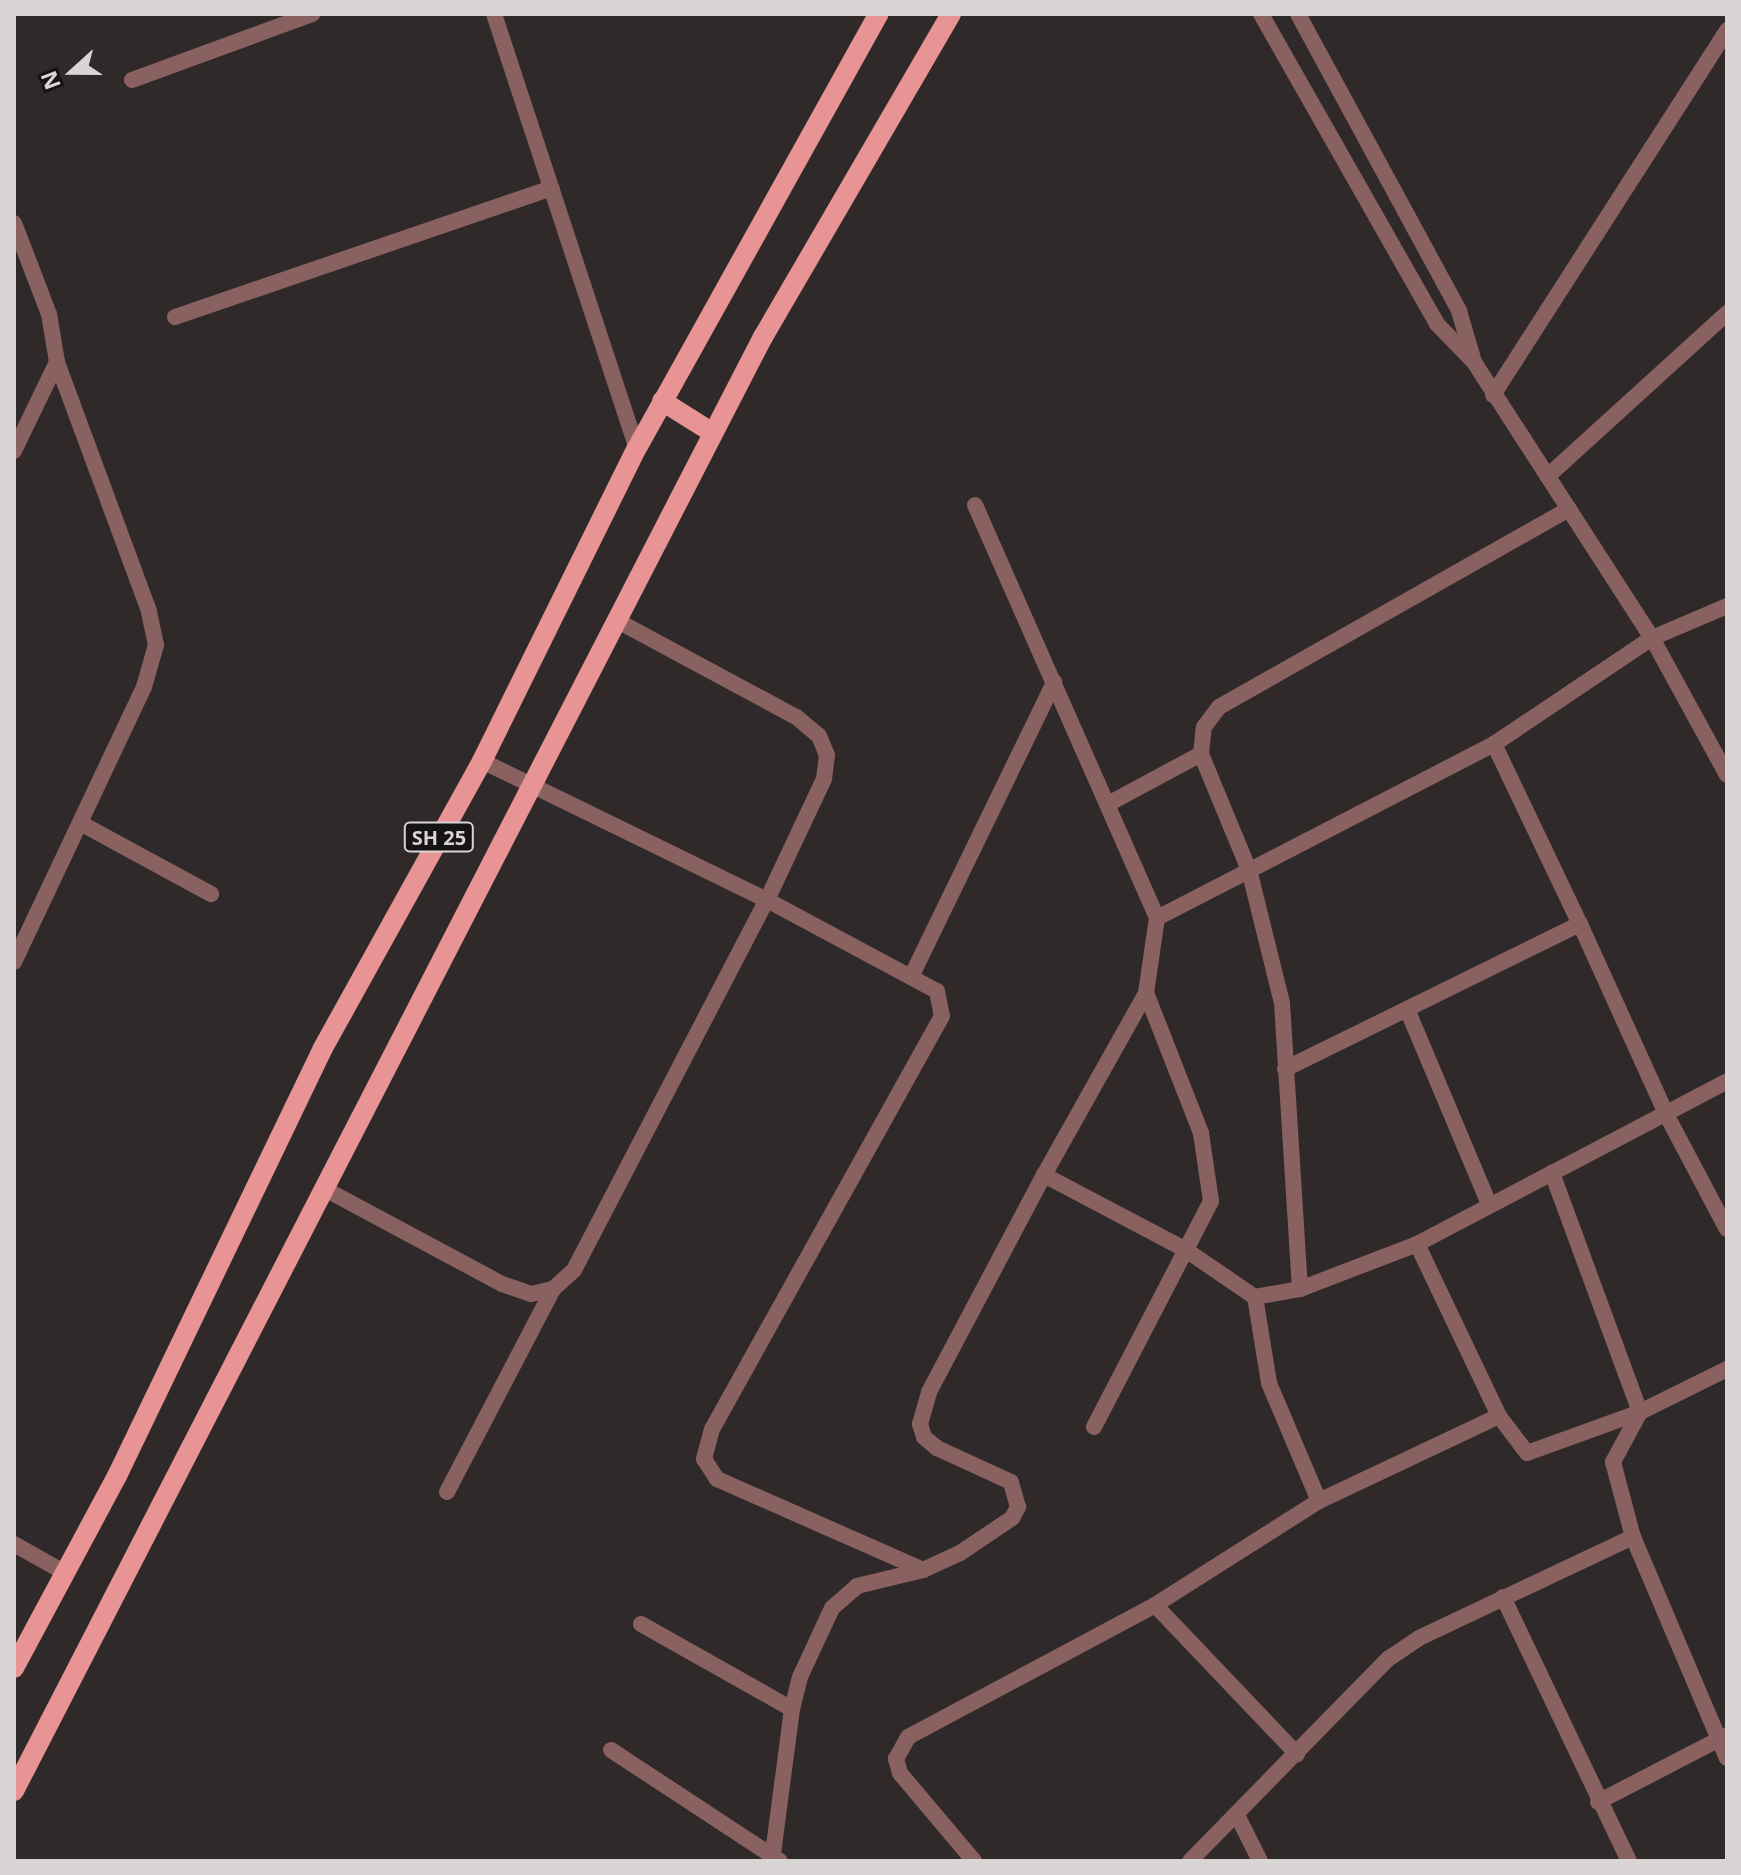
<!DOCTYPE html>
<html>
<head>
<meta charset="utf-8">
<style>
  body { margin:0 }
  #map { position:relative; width:1741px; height:1875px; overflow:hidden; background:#302929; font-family:"Noto Sans",sans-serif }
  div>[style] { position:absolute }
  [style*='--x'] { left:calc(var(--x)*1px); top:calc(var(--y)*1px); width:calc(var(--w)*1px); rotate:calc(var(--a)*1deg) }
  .service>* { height:16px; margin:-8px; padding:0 8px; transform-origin:8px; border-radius:8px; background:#8a6161 }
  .minor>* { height:16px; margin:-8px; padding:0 8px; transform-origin:8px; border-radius:8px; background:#8a6161 }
  .primary>* { height:20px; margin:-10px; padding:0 10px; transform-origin:10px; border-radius:10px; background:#e89495 }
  span { translate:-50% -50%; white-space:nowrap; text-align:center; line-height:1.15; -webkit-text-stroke:7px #161313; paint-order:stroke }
  .shield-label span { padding:2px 6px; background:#161313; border:2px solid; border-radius:6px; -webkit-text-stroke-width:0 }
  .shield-label { font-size:20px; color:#dad5d5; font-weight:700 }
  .frame { position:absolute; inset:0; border:16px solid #dad5d5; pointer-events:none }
  .north { position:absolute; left:32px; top:32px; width:80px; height:80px; -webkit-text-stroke:6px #161313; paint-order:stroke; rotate:249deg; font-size:22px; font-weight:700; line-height:32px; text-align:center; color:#dad5d5 }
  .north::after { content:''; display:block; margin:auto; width:28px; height:36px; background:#dad5d5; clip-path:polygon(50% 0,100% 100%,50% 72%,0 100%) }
</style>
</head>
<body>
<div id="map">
  <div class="service">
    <div style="--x:494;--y:14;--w:457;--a:71.8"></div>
    <div style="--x:132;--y:80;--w:192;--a:-20.1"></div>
    <div style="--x:175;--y:317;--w:398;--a:-18.9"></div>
  </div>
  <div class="minor">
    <div style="--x:1261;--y:14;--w:356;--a:60.4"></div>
    <div style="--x:1437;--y:324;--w:52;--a:45.8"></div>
    <div style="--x:1298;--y:14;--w:338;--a:61.5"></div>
    <div style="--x:1459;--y:311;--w:53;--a:73.6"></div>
    <div style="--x:1474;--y:362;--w:328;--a:57.2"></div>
    <div style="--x:1652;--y:638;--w:156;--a:61.3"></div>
    <div style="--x:14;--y:223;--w:97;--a:69"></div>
    <div style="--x:49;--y:314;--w:49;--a:80.5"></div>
    <div style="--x:57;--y:362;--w:99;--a:115.8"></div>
    <div style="--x:1493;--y:395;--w:434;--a:-57.3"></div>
    <div style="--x:1549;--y:475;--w:241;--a:-42.3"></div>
    <div style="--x:975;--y:505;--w:451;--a:66.2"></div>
    <div style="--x:1157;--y:918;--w:379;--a:-27.3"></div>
    <div style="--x:1494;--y:744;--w:190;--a:-33.9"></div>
    <div style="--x:1652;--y:638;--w:82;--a:-23.1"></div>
    <div style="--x:1494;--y:744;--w:199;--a:64.5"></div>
    <div style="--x:482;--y:761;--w:317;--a:26"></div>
    <div style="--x:767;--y:900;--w:193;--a:28.2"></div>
    <div style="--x:937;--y:991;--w:25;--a:79"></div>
    <div style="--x:942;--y:1016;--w:473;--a:119.1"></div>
    <div style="--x:712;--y:1429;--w:31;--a:105"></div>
    <div style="--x:704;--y:1459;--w:24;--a:57"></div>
    <div style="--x:717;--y:1479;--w:225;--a:23.8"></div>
    <div style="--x:1108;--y:804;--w:106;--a:-28.3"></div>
    <div style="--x:82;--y:824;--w:147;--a:28.5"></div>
    <div style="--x:14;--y:962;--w:304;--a:-64.7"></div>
    <div style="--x:144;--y:687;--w:44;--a:-74.1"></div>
    <div style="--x:156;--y:645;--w:35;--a:-102"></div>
    <div style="--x:149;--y:611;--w:265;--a:-110.3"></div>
    <div style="--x:911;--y:977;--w:328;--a:-64.1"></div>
    <div style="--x:1407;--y:1009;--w:209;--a:67.2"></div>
    <div style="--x:1285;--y:1069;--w:329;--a:-26.2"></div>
    <div style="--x:1580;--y:924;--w:209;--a:65.6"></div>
    <div style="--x:1666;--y:1114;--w:130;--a:62.1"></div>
    <div style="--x:1044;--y:1175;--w:209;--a:-60.7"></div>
    <div style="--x:323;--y:1188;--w:203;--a:28.2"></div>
    <div style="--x:502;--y:1284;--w:31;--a:19"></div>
    <div style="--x:531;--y:1294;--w:23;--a:-13"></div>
    <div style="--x:553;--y:1289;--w:28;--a:-42"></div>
    <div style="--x:574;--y:1270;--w:417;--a:-62.5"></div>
    <div style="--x:767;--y:900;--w:134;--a:-64.8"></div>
    <div style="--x:824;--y:779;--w:24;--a:-83"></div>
    <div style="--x:827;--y:755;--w:21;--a:-113"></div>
    <div style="--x:819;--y:736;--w:30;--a:-140"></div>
    <div style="--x:796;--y:717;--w:204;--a:-151.7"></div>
    <div style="--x:1417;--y:1244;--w:191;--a:64.5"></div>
    <div style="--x:1499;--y:1416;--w:46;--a:52.9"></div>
    <div style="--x:1527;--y:1453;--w:120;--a:-19.9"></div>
    <div style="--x:1640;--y:1412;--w:255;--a:-110.2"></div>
    <div style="--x:1300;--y:1289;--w:287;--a:-93.6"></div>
    <div style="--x:1282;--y:1003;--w:137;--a:-103.9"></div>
    <div style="--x:1249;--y:870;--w:126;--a:-112.5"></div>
    <div style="--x:1201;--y:754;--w:27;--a:-84"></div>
    <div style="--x:1204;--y:727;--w:25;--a:-53"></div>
    <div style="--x:1219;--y:707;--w:402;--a:-29.5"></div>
    <div style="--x:1727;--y:1369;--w:97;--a:153.7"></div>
    <div style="--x:1640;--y:1412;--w:57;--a:118.4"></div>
    <div style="--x:1613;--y:1462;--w:78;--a:75.1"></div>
    <div style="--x:1633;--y:1537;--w:240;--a:67"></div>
    <div style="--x:1094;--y:1427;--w:254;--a:-62.6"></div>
    <div style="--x:1211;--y:1201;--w:69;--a:-98.4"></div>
    <div style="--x:1201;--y:1133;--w:150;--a:-111.4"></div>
    <div style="--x:1146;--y:993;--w:76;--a:-81.7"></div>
    <div style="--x:447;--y:1492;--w:229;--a:-62.4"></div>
    <div style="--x:1319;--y:1501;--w:199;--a:-25.3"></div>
    <div style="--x:14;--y:1544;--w:55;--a:29.4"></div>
    <div style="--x:1503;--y:1597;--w:293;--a:64.5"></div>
    <div style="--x:1155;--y:1605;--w:206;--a:46.4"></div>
    <div style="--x:641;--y:1624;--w:173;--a:29.4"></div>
    <div style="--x:611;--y:1750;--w:202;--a:33.3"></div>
    <div style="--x:1598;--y:1802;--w:145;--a:-27.4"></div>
    <div style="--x:1238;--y:1817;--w:49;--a:63.4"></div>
    <div style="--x:772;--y:1861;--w:153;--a:-82.5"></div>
    <div style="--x:792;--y:1709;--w:33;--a:-76"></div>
    <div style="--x:800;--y:1677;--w:76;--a:-65.1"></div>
    <div style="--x:832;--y:1608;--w:33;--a:-41"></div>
    <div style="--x:857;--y:1586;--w:68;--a:-13.6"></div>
    <div style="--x:923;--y:1570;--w:41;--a:-24.7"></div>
    <div style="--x:960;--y:1553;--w:63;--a:-33.9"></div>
    <div style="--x:1012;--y:1518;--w:13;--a:-61"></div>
    <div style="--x:1018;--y:1507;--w:26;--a:-106"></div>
    <div style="--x:1011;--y:1482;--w:81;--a:-155.3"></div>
    <div style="--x:937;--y:1448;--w:17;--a:-140"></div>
    <div style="--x:924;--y:1437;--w:14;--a:-107"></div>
    <div style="--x:920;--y:1424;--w:33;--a:-74"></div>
    <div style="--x:929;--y:1392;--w:246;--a:-62.1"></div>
    <div style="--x:1044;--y:1175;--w:161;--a:27.8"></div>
    <div style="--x:1186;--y:1250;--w:83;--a:34.3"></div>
    <div style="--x:1255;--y:1297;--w:46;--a:-10.1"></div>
    <div style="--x:1300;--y:1289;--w:125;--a:-21"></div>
    <div style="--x:1417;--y:1244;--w:350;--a:-27.7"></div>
    <div style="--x:974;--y:1861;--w:115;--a:-130.1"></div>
    <div style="--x:900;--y:1773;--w:15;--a:-106"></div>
    <div style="--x:896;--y:1759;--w:25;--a:-61"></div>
    <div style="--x:908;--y:1737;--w:280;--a:-28.1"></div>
    <div style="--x:1155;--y:1605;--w:194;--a:-32.4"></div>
    <div style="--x:1319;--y:1501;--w:128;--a:-113"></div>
    <div style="--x:1269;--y:1383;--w:87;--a:-99.2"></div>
    <div style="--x:1190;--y:1861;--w:283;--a:-45.6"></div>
    <div style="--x:1388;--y:1659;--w:37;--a:-34"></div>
    <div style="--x:1419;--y:1638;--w:237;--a:-25.3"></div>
  </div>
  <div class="primary">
    <div style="--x:662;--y:401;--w:60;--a:32.1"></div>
    <div style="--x:14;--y:1668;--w:218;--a:-61.8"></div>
    <div style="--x:117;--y:1476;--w:475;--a:-64.3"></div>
    <div style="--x:323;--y:1048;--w:328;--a:-61"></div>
    <div style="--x:482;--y:761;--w:349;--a:-63.7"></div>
    <div style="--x:637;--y:448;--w:497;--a:-60.9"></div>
    <div style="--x:14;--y:1791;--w:1636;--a:-62.75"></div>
    <div style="--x:763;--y:337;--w:374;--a:-59.8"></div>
  </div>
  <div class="shield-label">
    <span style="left:439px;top:837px">SH 25</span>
  </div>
  <div class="frame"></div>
  <div class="north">N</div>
</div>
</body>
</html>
